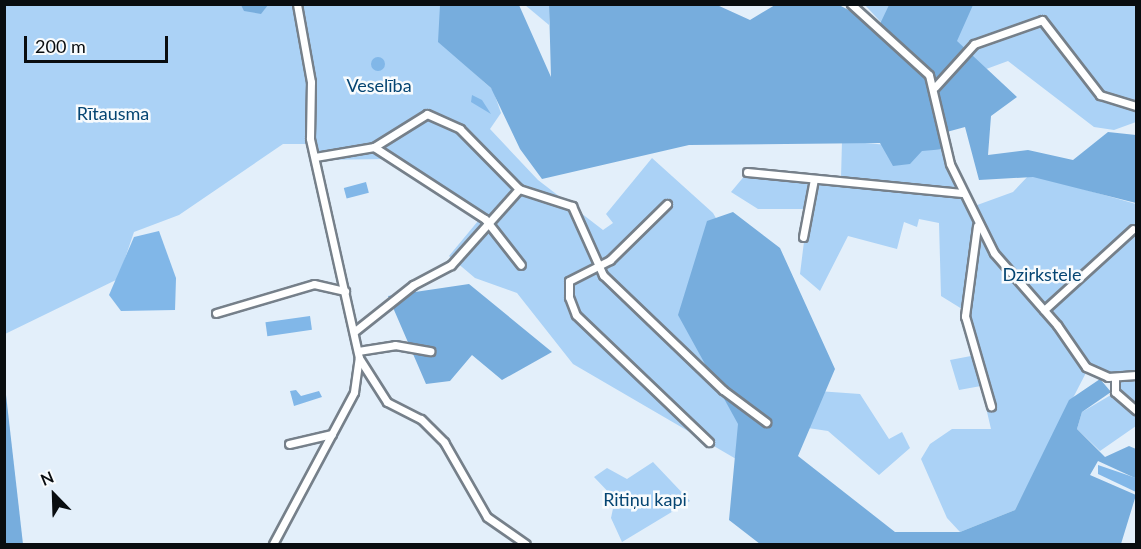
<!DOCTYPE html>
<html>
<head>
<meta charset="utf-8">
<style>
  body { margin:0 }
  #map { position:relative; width:1141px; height:549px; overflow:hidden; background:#e3effa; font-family:Lato,sans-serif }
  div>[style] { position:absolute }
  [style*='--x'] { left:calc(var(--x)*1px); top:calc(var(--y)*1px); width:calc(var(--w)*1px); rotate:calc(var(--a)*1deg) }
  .green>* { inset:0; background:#abd2f6 }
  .forest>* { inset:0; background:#77addd }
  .water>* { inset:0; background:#81b7e8; transform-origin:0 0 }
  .round { border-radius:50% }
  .roads { filter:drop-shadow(2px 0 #76808a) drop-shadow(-2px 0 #76808a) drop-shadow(0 2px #76808a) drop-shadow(0 -2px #76808a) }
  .minor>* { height:7px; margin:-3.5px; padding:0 3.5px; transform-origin:3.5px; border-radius:3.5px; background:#fff }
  span { translate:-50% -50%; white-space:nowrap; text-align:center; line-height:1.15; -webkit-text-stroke:5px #f8fbfd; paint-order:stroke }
  .park-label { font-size:18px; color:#054572 }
  .frame { position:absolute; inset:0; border:6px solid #090d10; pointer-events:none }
  .north { position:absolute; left:24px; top:465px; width:60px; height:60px; -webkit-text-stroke:4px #f8fbfd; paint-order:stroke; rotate:337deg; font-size:16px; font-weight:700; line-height:24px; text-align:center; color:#090d10 }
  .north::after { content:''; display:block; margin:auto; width:21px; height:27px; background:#090d10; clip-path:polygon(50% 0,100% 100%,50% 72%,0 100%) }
  .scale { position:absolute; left:24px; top:36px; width:144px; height:27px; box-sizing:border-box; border:3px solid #090d10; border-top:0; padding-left:8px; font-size:18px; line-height:21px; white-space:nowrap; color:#090d10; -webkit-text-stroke:4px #f8fbfd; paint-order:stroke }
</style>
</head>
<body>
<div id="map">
  <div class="green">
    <div style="clip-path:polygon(5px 5px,441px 5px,463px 63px,493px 90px,501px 113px,490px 129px,538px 180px,603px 230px,613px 223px,606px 214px,652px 158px,713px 213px,733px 247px,775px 388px,860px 394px,889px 439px,902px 432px,910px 448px,879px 475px,828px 431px,801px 427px,767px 477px,573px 364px,517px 293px,475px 278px,449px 256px,478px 221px,473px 217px,385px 159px,321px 160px,315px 157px,313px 144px,283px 144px,179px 215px,134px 232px,118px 279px,5px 334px)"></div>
    <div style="clip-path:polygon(525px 5px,549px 5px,549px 25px)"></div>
    <div style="clip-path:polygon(865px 5px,1136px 5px,1136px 122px,1114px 130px,1094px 127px,1008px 61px,940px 86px)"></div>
    <div style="clip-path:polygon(842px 141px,946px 150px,969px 208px,1013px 192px,1030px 174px,1136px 204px,1136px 426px,1100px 451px,1077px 429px,1082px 412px,1116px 392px,1116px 375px,1089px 367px,1015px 510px,960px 532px,947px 518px,921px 459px,930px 444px,952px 429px,991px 429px,981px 386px,959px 390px,950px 360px,971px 356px,962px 309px,941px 296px,939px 223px,919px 219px,917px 227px,904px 222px,897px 249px,848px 236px,820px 291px,800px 274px,808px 209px,758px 209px,731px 192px,751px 168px,841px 178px)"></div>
    <div style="clip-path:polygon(653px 462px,690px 501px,622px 542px,611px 518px,615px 499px,594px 477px,607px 468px,627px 479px)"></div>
  </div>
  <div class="forest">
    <div style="clip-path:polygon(241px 5px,241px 4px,268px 5px,261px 14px,244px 11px)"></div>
    <div style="clip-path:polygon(440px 5px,519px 5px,551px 77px,549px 5px,717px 5px,750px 20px,775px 5px,839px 5px,879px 26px,889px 5px,973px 5px,957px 41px,1017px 97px,991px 116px,988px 155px,1028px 150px,1073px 160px,1108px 132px,1136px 135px,1136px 203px,1033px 177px,979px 180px,965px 127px,943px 133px,945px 149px,922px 151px,910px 164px,893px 166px,880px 143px,689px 145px,542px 179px,520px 149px,491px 88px,438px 42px)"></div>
    <div style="clip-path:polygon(733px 212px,780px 248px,835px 369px,798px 456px,895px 532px,960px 532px,1015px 510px,1069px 400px,1100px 379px,1111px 392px,1082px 412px,1077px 429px,1105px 457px,1129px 446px,1136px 449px,1135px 478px,1098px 461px,1090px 475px,1136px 495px,1121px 544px,760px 544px,729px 520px,738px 424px,678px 315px,707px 221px)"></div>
    <div style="clip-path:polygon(469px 284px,552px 352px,502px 380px,472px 355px,450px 381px,426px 384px,388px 296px)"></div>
    <div style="clip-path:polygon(5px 386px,23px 544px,5px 544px)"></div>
  </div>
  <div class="water">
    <div class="round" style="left:371px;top:57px;width:14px;height:14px"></div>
    <div style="clip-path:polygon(472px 95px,482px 100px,491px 114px,471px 102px)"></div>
    <div style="left:366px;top:182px;width:11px;height:23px;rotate:75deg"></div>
    <div style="clip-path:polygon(159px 231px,176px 278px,175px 310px,121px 311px,109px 295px,134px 237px)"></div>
    <div style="left:310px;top:316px;width:14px;height:45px;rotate:82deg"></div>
    <div style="clip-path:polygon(296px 390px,301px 396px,319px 391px,322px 397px,294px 406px,290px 391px)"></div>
    <div style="clip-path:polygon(1098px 465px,1136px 478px,1136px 492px,1098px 474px)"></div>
  </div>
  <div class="roads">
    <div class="minor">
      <div style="--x:851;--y:4;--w:105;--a:42.3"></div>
      <div style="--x:929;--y:75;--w:91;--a:76.7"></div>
      <div style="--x:950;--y:164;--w:99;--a:63.7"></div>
      <div style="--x:994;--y:253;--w:96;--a:48.8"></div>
      <div style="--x:1057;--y:325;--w:51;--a:55.4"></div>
      <div style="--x:1086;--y:367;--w:24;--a:24"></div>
      <div style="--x:1108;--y:377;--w:28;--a:-4"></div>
      <div style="--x:935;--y:87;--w:58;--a:-47.8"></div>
      <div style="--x:974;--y:44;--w:72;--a:-19.4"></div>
      <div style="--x:1042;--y:20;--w:95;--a:52.3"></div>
      <div style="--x:1100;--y:95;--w:38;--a:17"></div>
      <div style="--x:374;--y:147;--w:62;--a:-31.9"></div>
      <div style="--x:427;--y:114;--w:36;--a:24"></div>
      <div style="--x:460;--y:129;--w:84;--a:45.5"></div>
      <div style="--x:519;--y:189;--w:56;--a:17.8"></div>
      <div style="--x:572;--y:206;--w:76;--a:65.8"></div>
      <div style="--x:603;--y:275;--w:166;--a:43.8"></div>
      <div style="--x:723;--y:390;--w:54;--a:36.7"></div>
      <div style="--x:315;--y:157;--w:60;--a:-9.6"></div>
      <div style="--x:374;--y:147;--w:132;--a:33"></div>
      <div style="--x:485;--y:219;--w:58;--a:52"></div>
      <div style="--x:747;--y:172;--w:216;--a:5.6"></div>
      <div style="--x:667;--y:204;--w:80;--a:135.5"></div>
      <div style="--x:610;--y:260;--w:46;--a:152.9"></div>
      <div style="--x:569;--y:281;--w:16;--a:90"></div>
      <div style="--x:569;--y:297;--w:19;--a:69"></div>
      <div style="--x:576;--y:315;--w:184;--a:43.7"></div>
      <div style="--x:977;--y:226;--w:91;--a:97.6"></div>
      <div style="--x:965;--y:316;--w:94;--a:73.9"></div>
      <div style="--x:803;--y:237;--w:59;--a:-79.3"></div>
      <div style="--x:1044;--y:310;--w:120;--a:-42.3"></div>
      <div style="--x:216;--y:313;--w:102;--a:-16.5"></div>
      <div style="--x:314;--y:284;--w:32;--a:13"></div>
      <div style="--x:355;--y:331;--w:74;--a:-38.4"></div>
      <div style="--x:413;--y:285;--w:43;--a:-27.8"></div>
      <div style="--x:451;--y:265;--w:102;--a:-48.2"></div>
      <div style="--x:358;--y:351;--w:37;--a:-9"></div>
      <div style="--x:395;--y:345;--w:36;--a:10"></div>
      <div style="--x:359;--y:358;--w:52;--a:57.5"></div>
      <div style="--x:387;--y:402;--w:38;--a:27"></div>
      <div style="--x:421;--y:419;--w:33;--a:45"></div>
      <div style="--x:444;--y:442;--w:86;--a:60.2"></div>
      <div style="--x:487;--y:517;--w:47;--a:34.7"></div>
      <div style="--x:1115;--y:378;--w:14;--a:90"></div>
      <div style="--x:1115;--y:392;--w:28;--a:41"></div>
      <div style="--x:289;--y:444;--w:44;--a:-13.1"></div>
      <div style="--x:273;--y:544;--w:172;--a:-61.9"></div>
      <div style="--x:354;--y:392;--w:34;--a:-82"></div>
      <div style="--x:359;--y:358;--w:225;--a:-102.6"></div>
      <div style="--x:310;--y:138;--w:56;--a:-89"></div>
      <div style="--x:311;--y:82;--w:79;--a:-100.2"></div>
    </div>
  </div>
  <div class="park-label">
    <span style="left:379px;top:85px">Veselība</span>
    <span style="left:113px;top:113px">Rītausma</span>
    <span style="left:1042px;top:274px">Dzirkstele</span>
    <span style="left:645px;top:499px">Ritiņu kapi</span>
  </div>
  <div class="frame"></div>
  <div class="north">N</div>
  <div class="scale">200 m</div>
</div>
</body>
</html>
